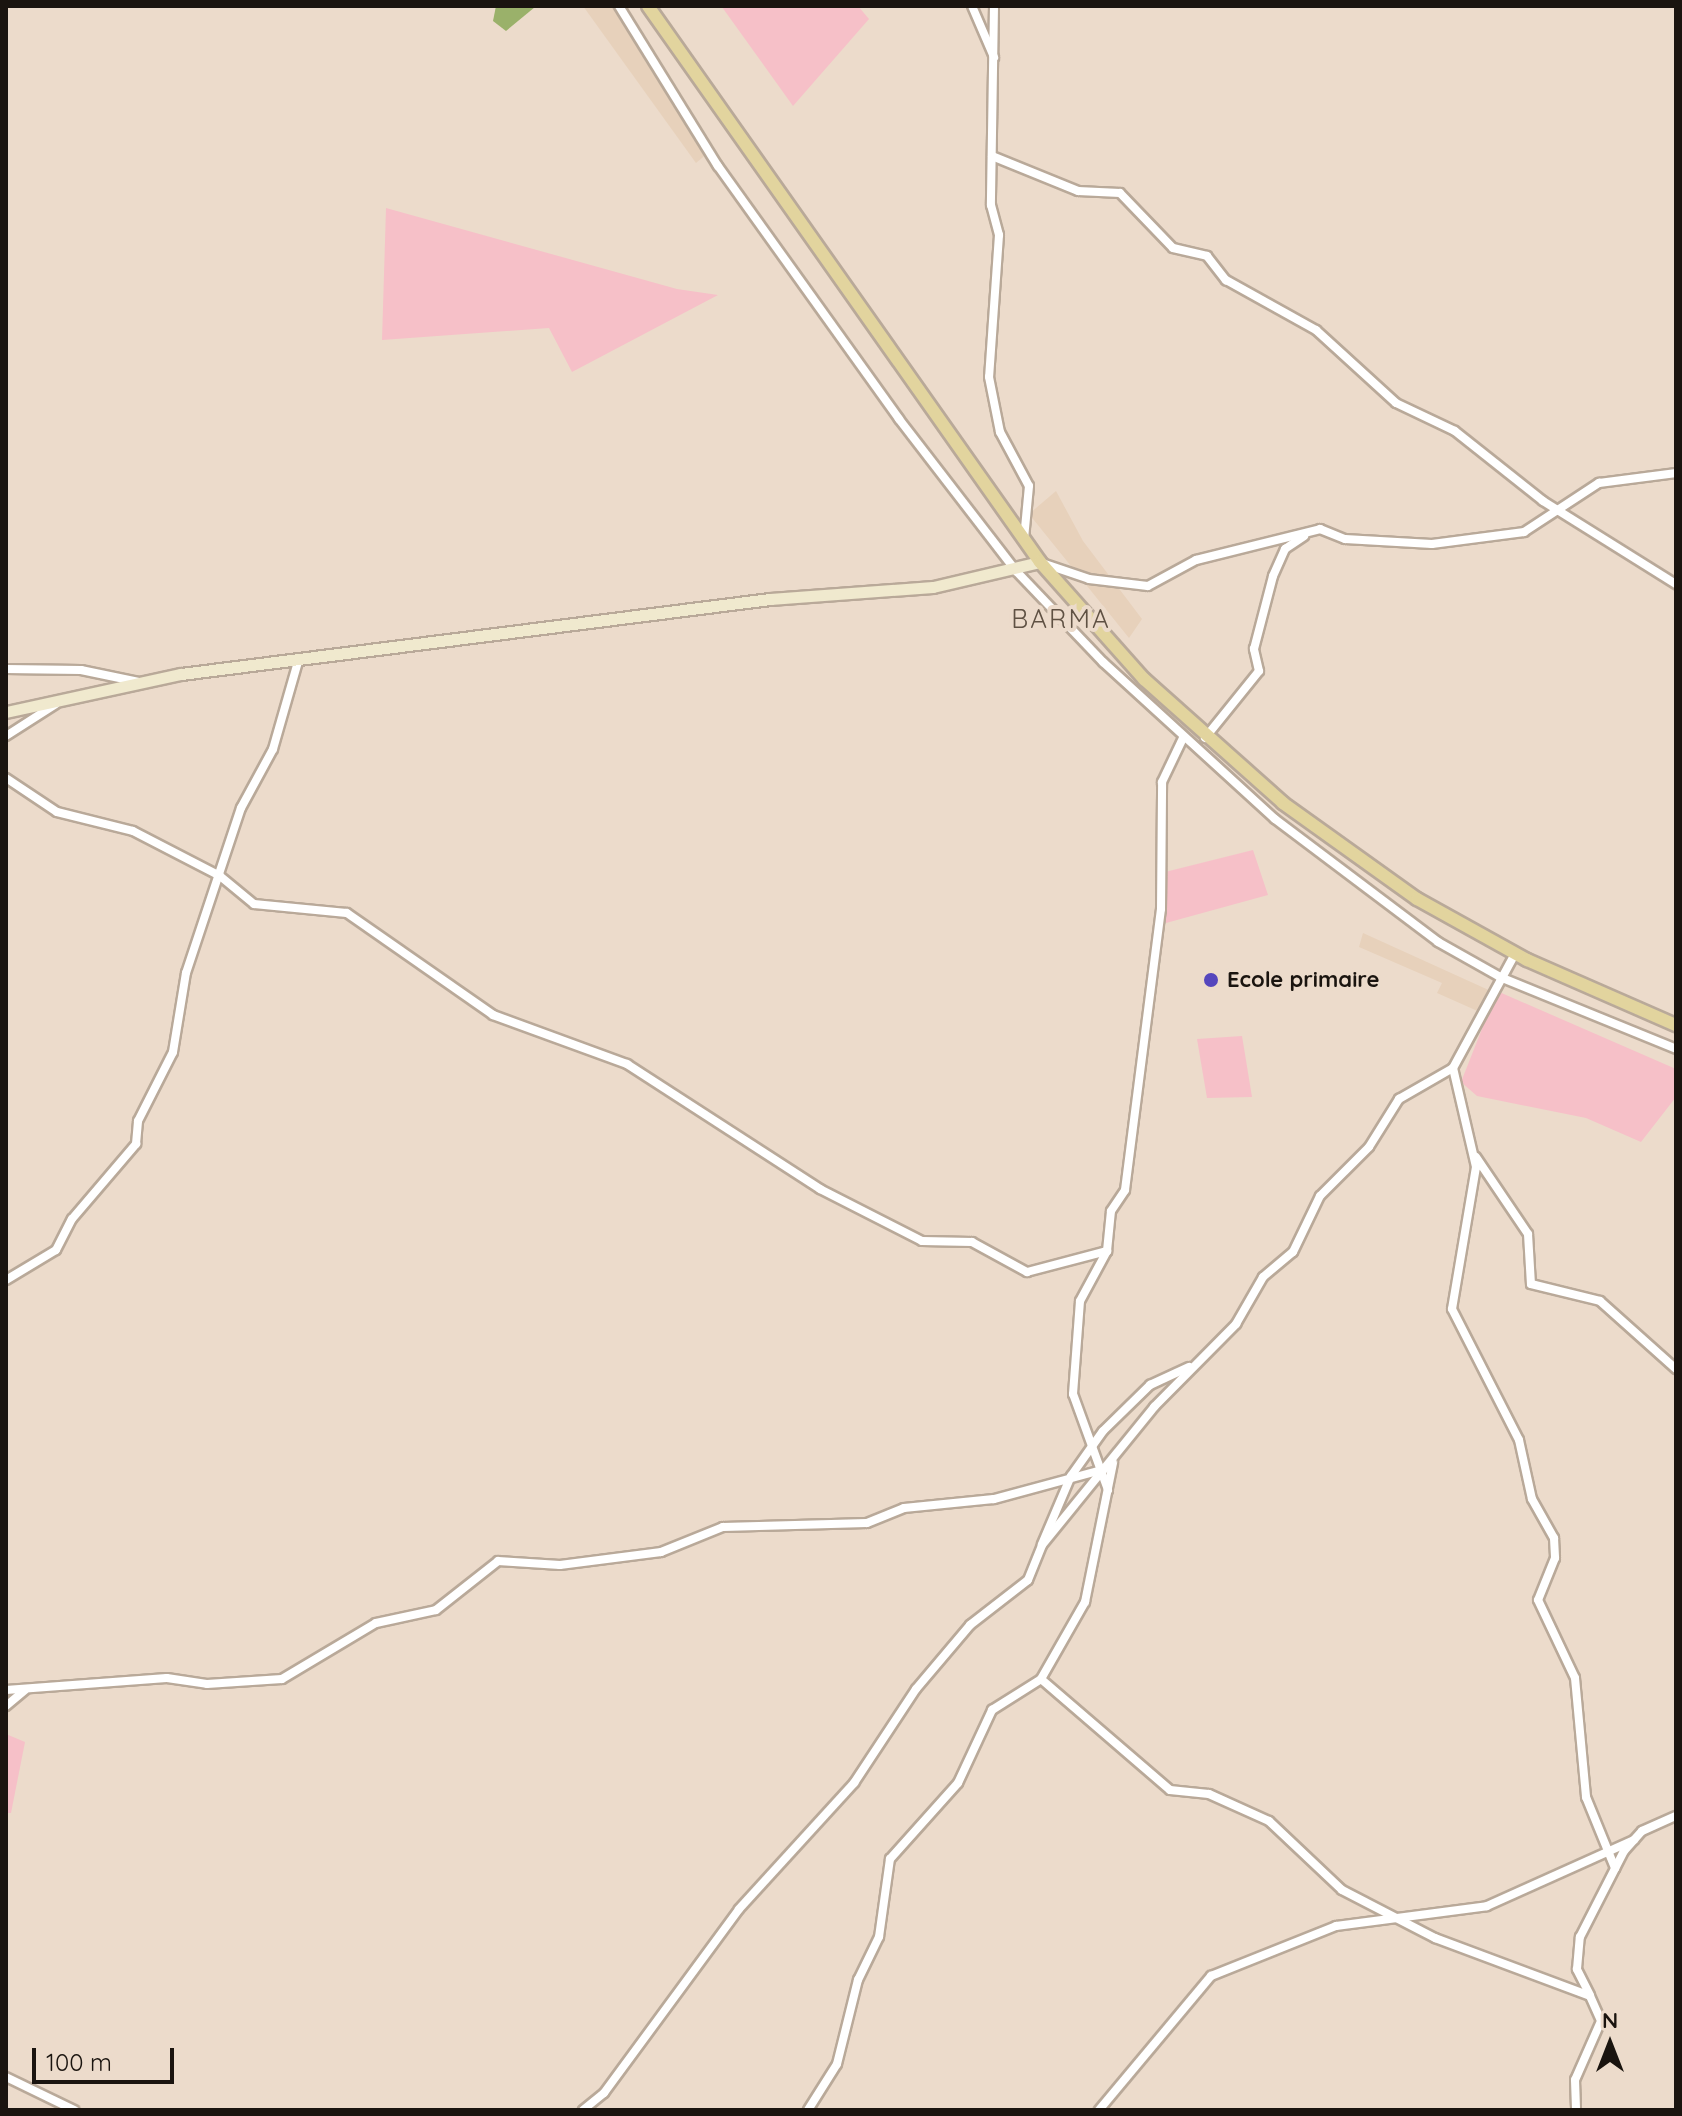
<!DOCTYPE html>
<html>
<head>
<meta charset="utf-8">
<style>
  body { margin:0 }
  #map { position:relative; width:1682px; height:2116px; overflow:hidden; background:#ecdbcb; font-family:Quicksand,sans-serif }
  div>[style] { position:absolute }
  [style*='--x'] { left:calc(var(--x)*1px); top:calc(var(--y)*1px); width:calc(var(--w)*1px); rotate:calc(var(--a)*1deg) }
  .built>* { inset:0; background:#e7d1bb }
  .green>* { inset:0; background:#f6c0c8 }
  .water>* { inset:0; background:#9ab16a }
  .roads { filter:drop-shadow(2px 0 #b9a999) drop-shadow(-2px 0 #b9a999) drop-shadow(0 2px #b9a999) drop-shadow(0 -2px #b9a999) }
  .street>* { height:8px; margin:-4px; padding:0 4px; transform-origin:4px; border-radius:4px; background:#fff }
  .secondary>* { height:11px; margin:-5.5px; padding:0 5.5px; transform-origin:5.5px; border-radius:5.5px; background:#f0e9ce }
  .primary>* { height:12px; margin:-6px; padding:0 6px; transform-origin:6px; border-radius:6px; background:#e2d49e }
  .dots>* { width:22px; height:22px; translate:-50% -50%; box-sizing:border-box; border:4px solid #ecdbcb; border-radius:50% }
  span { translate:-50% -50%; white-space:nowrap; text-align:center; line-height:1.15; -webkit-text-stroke:8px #ecdbcb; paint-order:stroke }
  .poi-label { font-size:22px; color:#1a140f; font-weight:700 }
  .left { translate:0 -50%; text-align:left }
  .quarter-label { font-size:26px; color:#5f5143; letter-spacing:2px }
  .frame { position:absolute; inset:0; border:8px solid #1a140f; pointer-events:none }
  .north { position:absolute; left:1570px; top:2004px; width:80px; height:80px; -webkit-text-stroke:6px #ecdbcb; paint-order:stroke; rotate:0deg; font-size:22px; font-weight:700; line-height:32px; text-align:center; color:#1a140f }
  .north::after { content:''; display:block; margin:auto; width:28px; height:36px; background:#1a140f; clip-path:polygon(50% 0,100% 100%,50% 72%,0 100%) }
  .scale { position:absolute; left:32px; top:2048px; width:142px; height:36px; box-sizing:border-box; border:4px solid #1a140f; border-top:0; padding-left:10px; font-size:24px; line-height:28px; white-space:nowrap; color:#1a140f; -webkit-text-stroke:6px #ecdbcb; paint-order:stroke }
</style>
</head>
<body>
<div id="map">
  <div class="built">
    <div style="clip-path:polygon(583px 6px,619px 6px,709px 152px,696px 163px)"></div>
    <div style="clip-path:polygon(1056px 491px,1083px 541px,1142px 619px,1129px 638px,1029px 514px)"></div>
    <div style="clip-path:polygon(1363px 933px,1493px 992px,1482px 1013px,1437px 993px,1442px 983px,1359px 947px)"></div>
  </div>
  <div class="green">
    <div style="clip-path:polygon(858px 6px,869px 19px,793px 106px,722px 7px)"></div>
    <div style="clip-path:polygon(386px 208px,677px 289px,718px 295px,572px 372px,549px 328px,382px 340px)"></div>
    <div style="clip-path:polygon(1253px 850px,1268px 895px,1166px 923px,1161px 873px)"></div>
    <div style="clip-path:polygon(1497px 991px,1676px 1069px,1676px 1097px,1641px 1142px,1586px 1118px,1477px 1096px,1461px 1082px)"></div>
    <div style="clip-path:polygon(1242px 1036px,1252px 1097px,1207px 1098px,1197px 1039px)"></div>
    <div style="clip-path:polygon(6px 1734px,25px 1742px,11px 1813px,6px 1813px)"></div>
  </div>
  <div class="water">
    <div style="clip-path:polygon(496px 6px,535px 6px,535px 7px,506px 31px,493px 21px)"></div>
  </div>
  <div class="roads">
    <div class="street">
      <div style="--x:619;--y:6;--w:188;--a:58.3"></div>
      <div style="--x:718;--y:166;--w:311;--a:54.4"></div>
      <div style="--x:899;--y:419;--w:192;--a:52.4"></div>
      <div style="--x:1016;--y:571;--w:126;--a:46.3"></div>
      <div style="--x:1103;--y:662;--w:233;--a:42.4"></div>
      <div style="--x:1275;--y:819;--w:204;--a:37"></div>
      <div style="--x:1438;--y:942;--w:71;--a:29.4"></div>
      <div style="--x:1500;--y:977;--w:190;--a:22.2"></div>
      <div style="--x:972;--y:6;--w:56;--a:66.7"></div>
      <div style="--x:994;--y:6;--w:199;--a:90.9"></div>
      <div style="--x:991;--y:205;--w:31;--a:75"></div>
      <div style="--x:999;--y:235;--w:142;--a:94"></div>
      <div style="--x:989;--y:377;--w:56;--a:78.7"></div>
      <div style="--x:1000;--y:432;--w:61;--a:61.8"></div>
      <div style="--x:1029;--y:486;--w:53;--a:95.4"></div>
      <div style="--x:992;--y:156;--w:93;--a:22.1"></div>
      <div style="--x:1078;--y:191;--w:42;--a:2.7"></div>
      <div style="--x:1120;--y:193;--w:76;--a:46.1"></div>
      <div style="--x:1173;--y:248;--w:35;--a:13"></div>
      <div style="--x:1207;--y:256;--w:31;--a:52"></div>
      <div style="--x:1226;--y:280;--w:103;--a:29.1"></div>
      <div style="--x:1316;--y:330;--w:108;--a:42.4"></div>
      <div style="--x:1396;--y:403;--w:65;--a:25.4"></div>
      <div style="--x:1455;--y:431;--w:112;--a:38.5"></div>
      <div style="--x:1543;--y:501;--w:157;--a:32"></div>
      <div style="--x:1045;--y:564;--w:46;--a:18.8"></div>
      <div style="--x:1089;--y:579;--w:59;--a:6.8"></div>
      <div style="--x:1148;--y:586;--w:55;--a:-28.4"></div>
      <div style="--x:1196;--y:560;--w:128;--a:-14"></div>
      <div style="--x:1320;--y:529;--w:27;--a:22"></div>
      <div style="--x:1345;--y:539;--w:87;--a:3.3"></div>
      <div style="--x:1432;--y:544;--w:93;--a:-7.4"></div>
      <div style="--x:1524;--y:532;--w:90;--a:-33.2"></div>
      <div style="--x:1599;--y:483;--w:78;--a:-7.4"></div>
      <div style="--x:6;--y:669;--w:75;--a:0.8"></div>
      <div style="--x:81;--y:670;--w:59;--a:11.7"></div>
      <div style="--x:6;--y:736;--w:59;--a:-32.6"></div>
      <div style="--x:1205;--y:738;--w:86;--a:-51.1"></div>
      <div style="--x:1259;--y:671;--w:23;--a:-103"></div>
      <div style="--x:1254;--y:649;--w:75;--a:-75.4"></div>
      <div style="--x:1273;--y:576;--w:30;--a:-66"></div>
      <div style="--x:1285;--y:549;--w:23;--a:-34"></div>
      <div style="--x:6;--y:778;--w:61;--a:33.7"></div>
      <div style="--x:57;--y:812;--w:78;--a:14"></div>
      <div style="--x:133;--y:831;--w:98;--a:27.3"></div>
      <div style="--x:220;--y:876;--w:44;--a:39.5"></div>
      <div style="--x:254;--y:904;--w:93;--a:5.5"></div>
      <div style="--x:347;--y:913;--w:178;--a:34.9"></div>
      <div style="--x:493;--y:1015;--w:143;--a:20.1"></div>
      <div style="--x:627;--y:1064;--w:230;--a:32.9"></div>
      <div style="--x:820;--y:1189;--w:114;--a:27"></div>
      <div style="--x:922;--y:1241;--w:50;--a:1.1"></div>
      <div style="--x:972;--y:1242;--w:63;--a:28.6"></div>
      <div style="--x:1027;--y:1272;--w:83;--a:-14.7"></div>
      <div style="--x:1453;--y:1068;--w:102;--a:76.9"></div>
      <div style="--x:1476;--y:1167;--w:144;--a:99.6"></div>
      <div style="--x:1452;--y:1309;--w:147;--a:62.9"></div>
      <div style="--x:1519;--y:1440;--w:60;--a:77.6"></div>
      <div style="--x:1532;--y:1499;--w:45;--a:60.6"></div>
      <div style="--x:1554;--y:1538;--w:20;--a:87"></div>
      <div style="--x:1555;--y:1558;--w:45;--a:112"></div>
      <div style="--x:1538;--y:1600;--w:86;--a:64.6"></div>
      <div style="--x:1575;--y:1678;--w:120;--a:84.7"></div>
      <div style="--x:1586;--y:1797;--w:77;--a:67.8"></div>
      <div style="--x:1476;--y:1157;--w:93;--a:56"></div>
      <div style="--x:1528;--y:1234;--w:50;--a:86.6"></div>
      <div style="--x:1531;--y:1284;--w:71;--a:13.8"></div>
      <div style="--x:1600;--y:1301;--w:102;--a:41.8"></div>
      <div style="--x:6;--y:1280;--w:58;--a:-31"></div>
      <div style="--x:56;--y:1250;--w:35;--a:-63"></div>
      <div style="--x:72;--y:1219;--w:99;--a:-49.5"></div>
      <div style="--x:136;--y:1144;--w:23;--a:-85"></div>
      <div style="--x:138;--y:1121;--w:77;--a:-63.1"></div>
      <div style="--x:173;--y:1052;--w:80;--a:-80.7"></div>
      <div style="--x:186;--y:973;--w:174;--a:-71.6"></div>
      <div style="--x:241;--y:808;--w:67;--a:-61.5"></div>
      <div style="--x:273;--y:749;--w:91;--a:-74"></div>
      <div style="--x:1108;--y:1490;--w:102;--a:-110"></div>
      <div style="--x:1073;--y:1394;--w:93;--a:-85.7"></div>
      <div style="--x:1080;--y:1301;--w:57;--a:-61.6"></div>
      <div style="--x:1107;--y:1251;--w:40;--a:-84.3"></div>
      <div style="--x:1111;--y:1211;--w:25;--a:-56"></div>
      <div style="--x:1125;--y:1190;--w:283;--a:-82.7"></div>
      <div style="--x:1161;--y:909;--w:127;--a:-89.5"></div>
      <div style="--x:1162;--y:782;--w:49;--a:-64.5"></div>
      <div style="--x:1042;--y:1544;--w:74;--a:-66.9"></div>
      <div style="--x:1071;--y:1476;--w:55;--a:-54.6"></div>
      <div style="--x:1103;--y:1431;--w:66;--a:-44.4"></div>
      <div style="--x:1150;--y:1385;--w:43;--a:-24.8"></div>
      <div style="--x:1041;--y:1679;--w:170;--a:40.7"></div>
      <div style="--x:1170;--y:1790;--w:39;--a:6"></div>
      <div style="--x:1209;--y:1794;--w:66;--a:24.2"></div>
      <div style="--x:1269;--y:1821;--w:100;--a:43.4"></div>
      <div style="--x:1342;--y:1890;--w:105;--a:27.3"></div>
      <div style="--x:1435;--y:1938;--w:165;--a:20.5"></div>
      <div style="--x:1590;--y:1996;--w:27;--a:66"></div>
      <div style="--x:1601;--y:2021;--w:64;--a:113.8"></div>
      <div style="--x:1575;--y:2080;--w:30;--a:88"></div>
      <div style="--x:6;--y:1690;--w:161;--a:-4.3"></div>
      <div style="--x:167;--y:1678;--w:40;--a:8.5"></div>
      <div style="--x:207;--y:1684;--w:75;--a:-3.8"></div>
      <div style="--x:282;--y:1679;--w:109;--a:-30.8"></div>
      <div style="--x:376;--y:1623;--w:61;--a:-12.2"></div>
      <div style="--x:436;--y:1610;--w:79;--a:-38.3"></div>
      <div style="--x:498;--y:1561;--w:62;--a:3.7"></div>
      <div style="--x:560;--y:1565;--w:102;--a:-7.3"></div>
      <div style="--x:661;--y:1552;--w:67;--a:-22"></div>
      <div style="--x:723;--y:1527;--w:144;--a:-1.6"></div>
      <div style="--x:867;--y:1523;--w:40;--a:-22"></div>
      <div style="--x:904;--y:1508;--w:90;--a:-5.7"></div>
      <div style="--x:994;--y:1499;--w:115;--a:-15.1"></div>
      <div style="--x:6;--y:1706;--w:25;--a:-40"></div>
      <div style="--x:1590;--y:1995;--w:29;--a:-117"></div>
      <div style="--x:1577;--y:1969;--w:32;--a:-85"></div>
      <div style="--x:1580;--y:1937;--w:97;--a:-62.9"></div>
      <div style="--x:1624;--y:1851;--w:27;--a:-48"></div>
      <div style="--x:1642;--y:1831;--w:37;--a:-24"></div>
      <div style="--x:6;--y:2077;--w:76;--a:25.9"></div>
      <div style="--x:583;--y:2110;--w:27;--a:-39"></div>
      <div style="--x:604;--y:2093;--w:228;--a:-53.7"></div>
      <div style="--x:739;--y:1909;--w:171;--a:-47.6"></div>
      <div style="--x:854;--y:1783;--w:113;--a:-56.6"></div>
      <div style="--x:916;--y:1689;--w:84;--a:-49.8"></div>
      <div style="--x:970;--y:1625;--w:73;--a:-37.8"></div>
      <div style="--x:1028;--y:1580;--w:38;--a:-68"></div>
      <div style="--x:1042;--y:1545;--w:178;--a:-50.9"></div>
      <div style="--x:1154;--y:1407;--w:117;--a:-45.3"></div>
      <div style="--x:1236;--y:1324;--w:54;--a:-60.1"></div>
      <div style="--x:1263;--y:1277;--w:39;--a:-40"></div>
      <div style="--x:1293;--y:1252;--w:62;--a:-64.3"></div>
      <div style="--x:1320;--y:1196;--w:69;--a:-45"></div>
      <div style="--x:1369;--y:1147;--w:57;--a:-58"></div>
      <div style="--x:1399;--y:1099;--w:62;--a:-29.9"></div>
      <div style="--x:1453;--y:1068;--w:130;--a:-61.5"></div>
      <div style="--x:808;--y:2110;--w:54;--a:-57.8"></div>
      <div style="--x:837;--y:2064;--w:87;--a:-76"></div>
      <div style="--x:858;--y:1980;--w:48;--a:-64"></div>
      <div style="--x:879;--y:1937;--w:79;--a:-82"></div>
      <div style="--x:890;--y:1859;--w:102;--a:-48.2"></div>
      <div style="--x:958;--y:1783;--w:81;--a:-65"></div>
      <div style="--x:992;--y:1710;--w:58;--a:-32.3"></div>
      <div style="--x:1041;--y:1679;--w:89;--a:-60.3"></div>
      <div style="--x:1085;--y:1602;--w:142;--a:-78.6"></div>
      <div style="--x:1099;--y:2110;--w:175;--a:-50.1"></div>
      <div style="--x:1211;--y:1976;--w:135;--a:-21.8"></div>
      <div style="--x:1336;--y:1926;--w:152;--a:-7.5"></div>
      <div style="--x:1487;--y:1906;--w:161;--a:-24.2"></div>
    </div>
    <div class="secondary">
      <div style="--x:6;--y:712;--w:179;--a:-12.3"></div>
      <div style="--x:181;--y:674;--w:594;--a:-7.26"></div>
      <div style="--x:770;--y:599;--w:163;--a:-4.2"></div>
      <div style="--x:933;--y:587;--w:110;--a:-13.2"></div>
    </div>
    <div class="primary">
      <div style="--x:648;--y:6;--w:680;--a:54.81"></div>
      <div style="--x:1040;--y:562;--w:157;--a:48.4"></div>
      <div style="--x:1144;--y:679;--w:186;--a:41.7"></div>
      <div style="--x:1283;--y:803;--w:165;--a:35.6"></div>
      <div style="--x:1417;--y:899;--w:126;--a:29"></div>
      <div style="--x:1527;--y:960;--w:163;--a:23.6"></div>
    </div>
  </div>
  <div class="dots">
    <div style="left:1211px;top:980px;background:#5546bd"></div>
  </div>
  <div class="poi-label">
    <span class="left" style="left:1227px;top:980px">Ecole primaire</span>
  </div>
  <div class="quarter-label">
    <span style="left:1061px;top:619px">BARMA</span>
  </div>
  <div class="frame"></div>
  <div class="north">N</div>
  <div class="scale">100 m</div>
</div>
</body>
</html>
